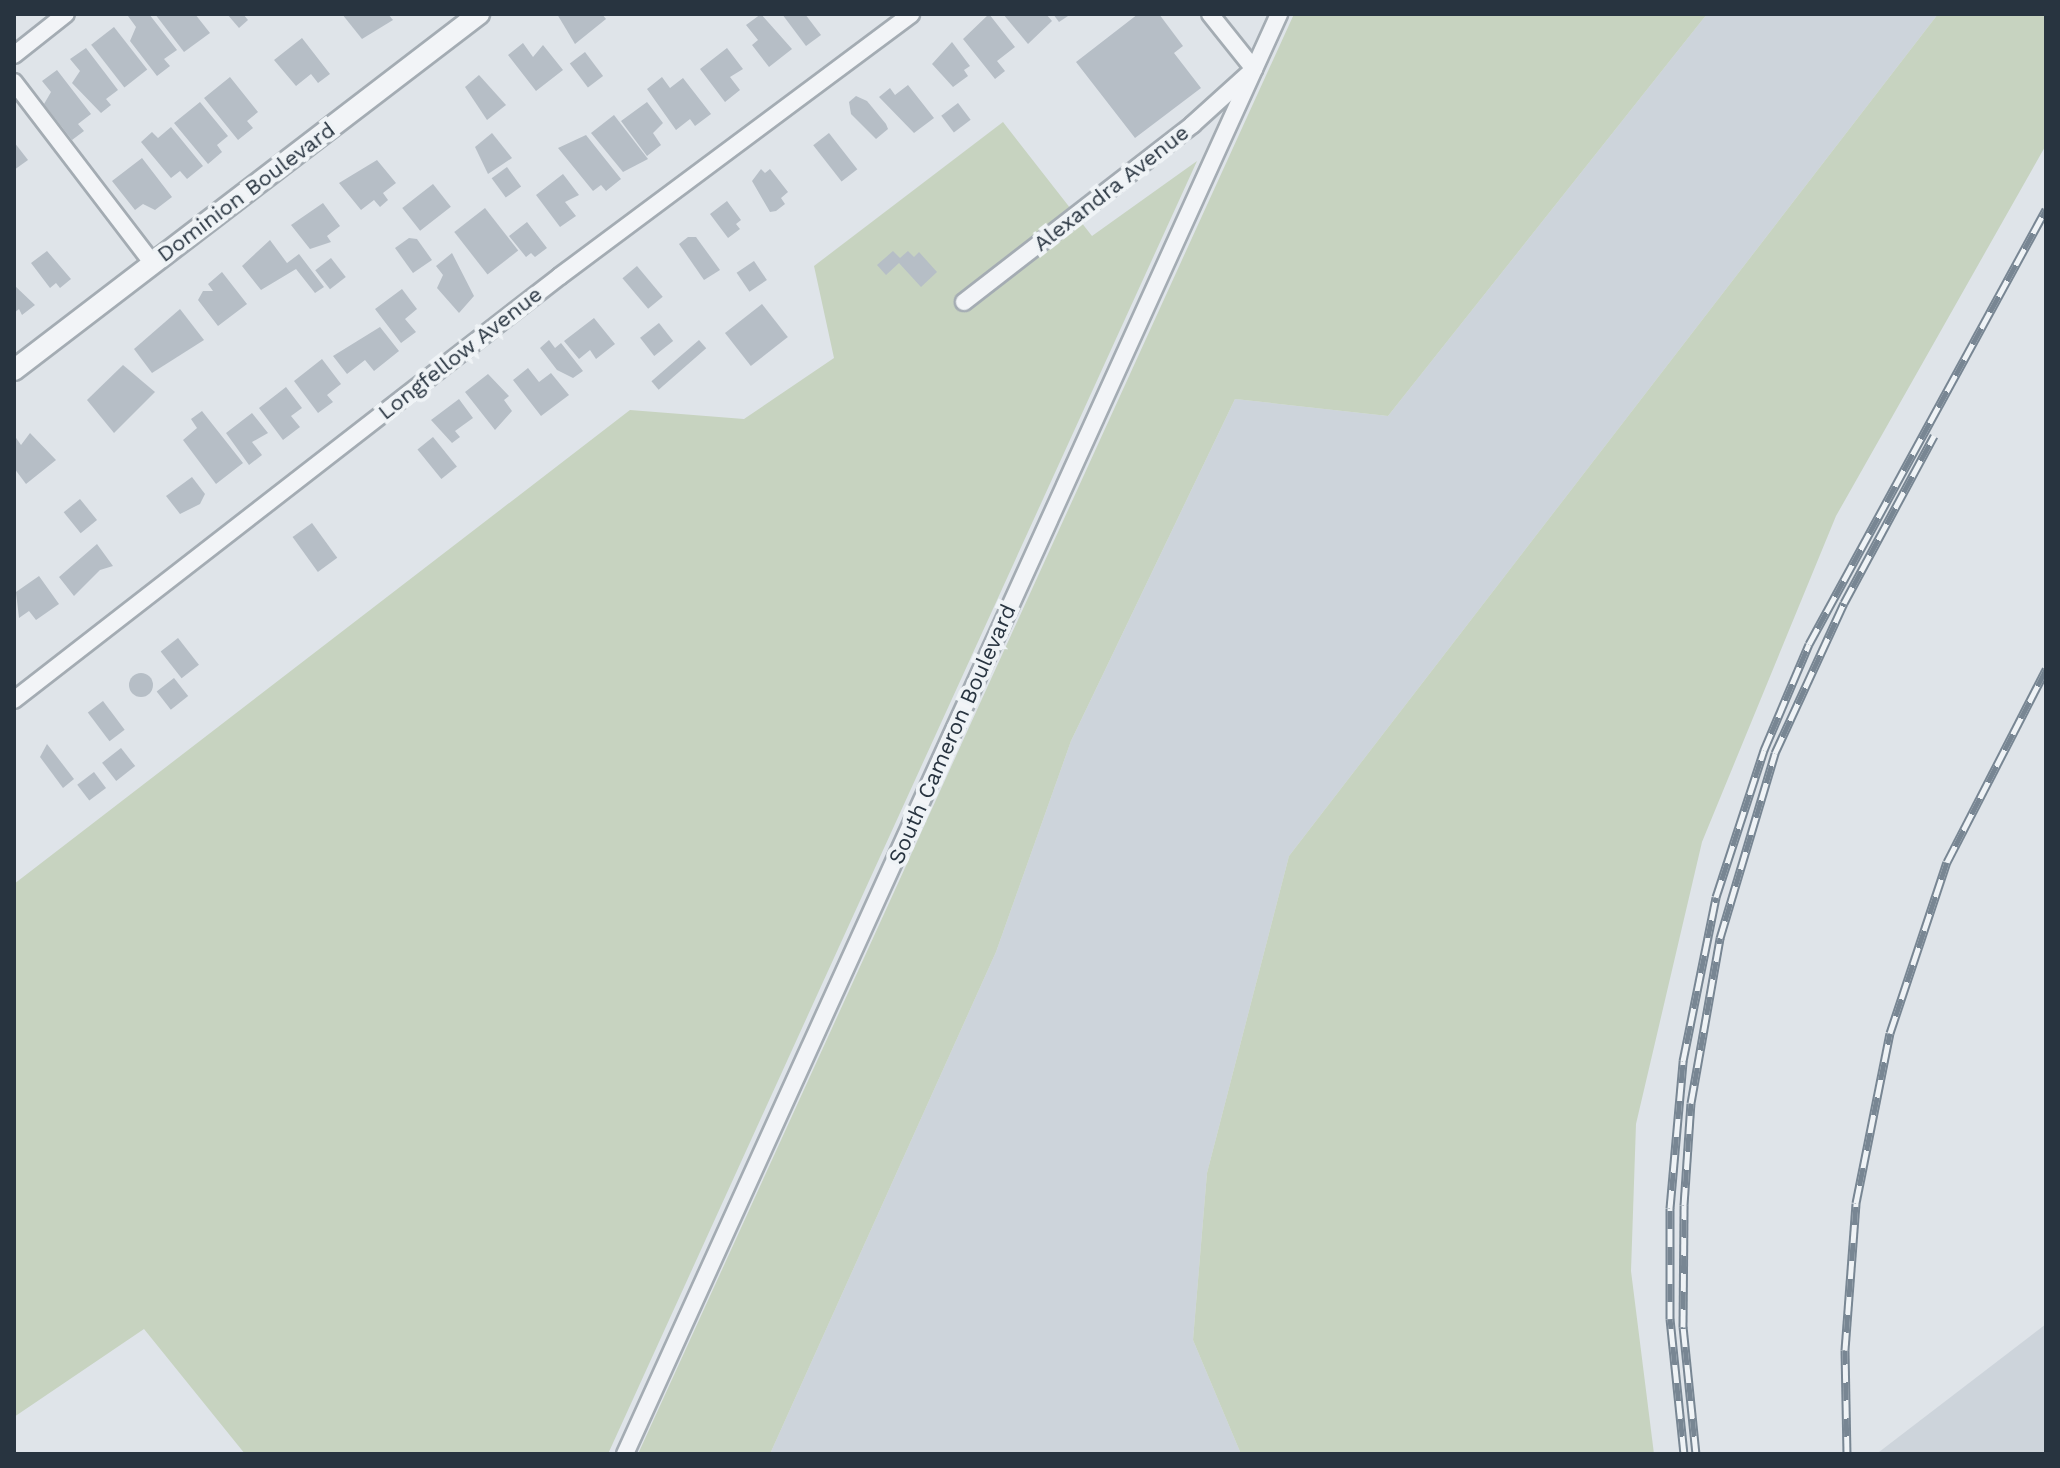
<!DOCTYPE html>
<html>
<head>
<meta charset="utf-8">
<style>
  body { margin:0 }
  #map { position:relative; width:2060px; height:1468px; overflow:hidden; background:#dfe4e9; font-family:"Work Sans",sans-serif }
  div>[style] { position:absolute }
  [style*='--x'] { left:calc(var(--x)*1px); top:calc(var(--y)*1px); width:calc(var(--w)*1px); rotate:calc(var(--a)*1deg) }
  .built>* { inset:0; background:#cdd4db }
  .green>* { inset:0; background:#c7d3c0 }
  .building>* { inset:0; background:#b6bec6; transform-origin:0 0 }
  .round { border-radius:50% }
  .roads { filter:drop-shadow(2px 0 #a4acb3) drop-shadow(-2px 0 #a4acb3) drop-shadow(0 2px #a4acb3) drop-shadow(0 -2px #a4acb3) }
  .minor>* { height:16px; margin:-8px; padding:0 8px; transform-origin:8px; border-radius:8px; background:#f2f4f7 }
  .tertiary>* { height:20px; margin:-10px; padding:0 10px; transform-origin:10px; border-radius:10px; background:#f2f4f7 }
  .rail>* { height:9px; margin-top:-4.5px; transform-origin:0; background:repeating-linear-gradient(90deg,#eff3f6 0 18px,#788693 0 36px); box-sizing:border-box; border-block:2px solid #788693 }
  span { translate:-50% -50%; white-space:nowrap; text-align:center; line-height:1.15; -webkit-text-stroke:8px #eff3f6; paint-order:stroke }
  .street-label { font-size:22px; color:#283440 }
  .frame { position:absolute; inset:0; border:16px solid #283440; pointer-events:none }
</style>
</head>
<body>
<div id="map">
  <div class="built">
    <div style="clip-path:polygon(1707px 14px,1938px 14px,1289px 856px,1207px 1173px,1193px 1340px,1241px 1454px,770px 1454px,996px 952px,1071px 741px,1235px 399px,1388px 416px)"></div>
    <div style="clip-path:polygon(2046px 1324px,2046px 1454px,1879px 1454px,1879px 1452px)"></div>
  </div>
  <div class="green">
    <div style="clip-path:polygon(1294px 14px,1707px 14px,1388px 416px,1235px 399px,1071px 741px,996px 952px,770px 1454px,638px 1454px)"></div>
    <div style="clip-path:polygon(1938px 14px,2046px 14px,2046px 145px,1836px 516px,1702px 842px,1636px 1124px,1631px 1271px,1654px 1454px,1241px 1454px,1193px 1340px,1207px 1173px,1289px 856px)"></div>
    <div style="clip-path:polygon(1003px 122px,1092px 236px,1197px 161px,608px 1454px,245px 1454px,144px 1329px,14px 1417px,14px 884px,630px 410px,744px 419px,834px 358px,814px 266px)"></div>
  </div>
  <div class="building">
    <div style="clip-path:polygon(149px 14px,177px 50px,164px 59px,170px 66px,157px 76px,130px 41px,136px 27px,128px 16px)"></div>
    <div style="clip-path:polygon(155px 14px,195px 14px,210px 33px,184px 52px)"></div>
    <div style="clip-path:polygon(227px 14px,243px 14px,248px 20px,239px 28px)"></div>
    <div style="clip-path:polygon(342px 14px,388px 14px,393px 20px,362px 39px)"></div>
    <div style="clip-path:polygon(557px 14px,602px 14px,606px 19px,575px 44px)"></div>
    <div style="clip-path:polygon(761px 14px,792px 49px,769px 67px,752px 45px,758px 40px,746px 25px)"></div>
    <div style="clip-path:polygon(782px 14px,805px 14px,821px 35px,806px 46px)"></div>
    <div style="clip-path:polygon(989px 14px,1015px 47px,997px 61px,1005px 71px,995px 79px,963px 39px)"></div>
    <div style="clip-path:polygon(1003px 14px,1046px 14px,1052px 21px,1028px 44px)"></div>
    <div style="clip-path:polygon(1053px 14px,1071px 14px,1059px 22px)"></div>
    <div style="clip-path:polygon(1138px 14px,1159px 14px,1183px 46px,1174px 53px,1201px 88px,1135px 138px,1076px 62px)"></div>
    <div style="left:114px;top:27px;width:54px;height:29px;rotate:52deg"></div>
    <div style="clip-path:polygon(302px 38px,330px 74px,318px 83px,311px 74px,296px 86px,274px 60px)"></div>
    <div style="clip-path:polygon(952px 42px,970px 66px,964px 70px,968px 76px,953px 87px,932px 64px)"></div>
    <div style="clip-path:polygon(523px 43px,533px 57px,543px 45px,563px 70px,536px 91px,508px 55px)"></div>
    <div style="clip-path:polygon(86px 48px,118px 90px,106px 99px,111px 105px,101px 113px,72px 83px,80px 71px,70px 59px)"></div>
    <div style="clip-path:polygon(727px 48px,743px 69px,730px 77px,740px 90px,725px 102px,700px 69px)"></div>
    <div style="left:585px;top:52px;width:30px;height:19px;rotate:53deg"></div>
    <div style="clip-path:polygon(57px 70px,91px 114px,78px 124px,84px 131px,72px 140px,44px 104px,51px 92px,42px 81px)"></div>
    <div style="clip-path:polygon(479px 75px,506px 105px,487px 120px,465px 87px)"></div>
    <div style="clip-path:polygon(230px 77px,258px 112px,247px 121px,253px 128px,238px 140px,204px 98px)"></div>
    <div style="clip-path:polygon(662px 77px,670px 88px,683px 78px,711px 114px,695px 126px,690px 119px,676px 130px,647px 89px)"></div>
    <div style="clip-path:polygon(908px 85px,934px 118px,914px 133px,879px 97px,890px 88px,895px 95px)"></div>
    <div style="clip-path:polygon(856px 96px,867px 101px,886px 124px,888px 129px,876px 139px,851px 114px,849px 102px)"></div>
    <div style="clip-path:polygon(200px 102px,228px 136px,217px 145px,222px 152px,208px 164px,174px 123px)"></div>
    <div style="clip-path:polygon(647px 102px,663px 123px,653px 133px,661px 145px,647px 156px,621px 121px)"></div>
    <div style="left:958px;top:103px;width:21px;height:21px;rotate:53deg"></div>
    <div style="clip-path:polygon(614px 115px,648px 159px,623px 172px,591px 133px)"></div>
    <div style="clip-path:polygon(171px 127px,203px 166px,187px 179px,180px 171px,171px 178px,141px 142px,152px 132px,158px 138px)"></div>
    <div style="clip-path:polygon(492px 133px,512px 158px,488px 174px,475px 147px)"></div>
    <div style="left:829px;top:133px;width:46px;height:20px;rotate:52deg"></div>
    <div style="clip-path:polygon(586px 135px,621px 179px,606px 191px,601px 185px,593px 191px,558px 148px)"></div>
    <div style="clip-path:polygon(14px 142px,28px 160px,14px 170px)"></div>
    <div style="clip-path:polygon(142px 158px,172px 197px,155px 210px,143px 204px,135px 210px,112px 181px)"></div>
    <div style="clip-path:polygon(377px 160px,396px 183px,383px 193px,388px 200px,380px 207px,374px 200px,361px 210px,339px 183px)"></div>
    <div style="left:507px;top:167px;width:24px;height:19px;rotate:54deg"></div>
    <div style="clip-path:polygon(761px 169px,765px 173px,770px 169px,788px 192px,781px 198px,785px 204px,776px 211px,770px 212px,752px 181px)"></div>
    <div style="clip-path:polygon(563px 174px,579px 195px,565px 202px,576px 216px,560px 227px,536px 195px)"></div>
    <div style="left:433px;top:184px;width:29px;height:39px;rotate:52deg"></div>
    <div style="clip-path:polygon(727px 201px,741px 220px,736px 224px,740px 229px,728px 238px,710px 214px)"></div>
    <div style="clip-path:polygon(323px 203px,340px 226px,327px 236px,331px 242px,310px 249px,291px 225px)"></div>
    <div style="left:485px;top:208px;width:54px;height:39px;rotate:52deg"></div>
    <div style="clip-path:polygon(527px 222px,547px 248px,535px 257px,531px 253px,526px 257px,509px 236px)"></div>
    <div style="clip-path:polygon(688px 237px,696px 237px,720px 270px,704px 280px,679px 244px)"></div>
    <div style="clip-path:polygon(409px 238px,417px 239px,432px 260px,413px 273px,395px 248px)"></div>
    <div style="clip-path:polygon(270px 240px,287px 263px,299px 254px,324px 287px,315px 293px,296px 269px,261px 290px,242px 266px)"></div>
    <div style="clip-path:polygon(47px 251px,71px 279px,60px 288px,56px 283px,50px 288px,31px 263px)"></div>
    <div style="clip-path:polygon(893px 251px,900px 258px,908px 251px,914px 257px,919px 252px,937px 272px,921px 287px,899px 263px,886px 275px,877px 265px)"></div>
    <div style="clip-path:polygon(452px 253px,474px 296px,459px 313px,437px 288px,443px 275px,436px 266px)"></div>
    <div style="left:331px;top:258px;width:24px;height:20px;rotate:52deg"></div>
    <div style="left:754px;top:261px;width:23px;height:21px;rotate:56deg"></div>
    <div style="left:637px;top:266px;width:40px;height:19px;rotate:50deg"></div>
    <div style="clip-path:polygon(222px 272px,247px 304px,218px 326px,198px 300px,203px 291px,213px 291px,208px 284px)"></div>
    <div style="clip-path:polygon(14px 285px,35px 305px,22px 315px,19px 309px,14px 313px)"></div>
    <div style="clip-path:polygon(402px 289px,417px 309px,405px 319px,416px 332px,401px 343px,375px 309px)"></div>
    <div style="left:762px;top:304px;width:42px;height:47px;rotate:52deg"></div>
    <div style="clip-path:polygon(180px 309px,204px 340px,152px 373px,134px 349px)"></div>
    <div style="clip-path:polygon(594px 318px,615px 344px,596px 359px,590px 350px,579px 359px,564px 341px)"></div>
    <div style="left:659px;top:323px;width:23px;height:24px;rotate:52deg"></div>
    <div style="clip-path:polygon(380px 327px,399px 351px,374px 371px,365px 360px,347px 374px,333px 356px)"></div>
    <div style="clip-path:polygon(549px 340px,555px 348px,561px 343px,583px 371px,573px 378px,557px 370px,540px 348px)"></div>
    <div style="left:699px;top:340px;width:11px;height:63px;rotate:49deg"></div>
    <div style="clip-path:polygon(322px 359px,341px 384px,327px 395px,333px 402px,318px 413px,294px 381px)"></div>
    <div style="clip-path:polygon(123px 365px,155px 392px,114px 433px,87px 400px)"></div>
    <div style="clip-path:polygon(528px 368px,539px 382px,551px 373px,569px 395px,541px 416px,513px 380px)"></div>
    <div style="clip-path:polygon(488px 374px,509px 396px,504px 400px,512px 411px,495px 430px,465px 392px)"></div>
    <div style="clip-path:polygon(286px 387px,302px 408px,291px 416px,300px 427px,283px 440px,259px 408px)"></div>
    <div style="clip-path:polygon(459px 399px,473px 418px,455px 431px,460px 437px,452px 443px,431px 420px)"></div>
    <div style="clip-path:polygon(202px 411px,243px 463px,216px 484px,183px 440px,197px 428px,191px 419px)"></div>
    <div style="clip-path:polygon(252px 413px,268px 433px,252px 442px,262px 455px,249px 465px,226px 433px)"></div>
    <div style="clip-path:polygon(30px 433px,56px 460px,26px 484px,14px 468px,14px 435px,21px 445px)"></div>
    <div style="left:433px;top:437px;width:38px;height:20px;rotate:51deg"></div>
    <div style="clip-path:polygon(192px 477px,205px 494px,200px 504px,180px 514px,166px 496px)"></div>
    <div style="left:80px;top:499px;width:27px;height:21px;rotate:51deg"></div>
    <div style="left:312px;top:523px;width:43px;height:24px;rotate:54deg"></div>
    <div style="clip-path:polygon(97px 544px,113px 566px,100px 570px,74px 596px,59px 577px)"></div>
    <div style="clip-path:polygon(39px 576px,59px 604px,36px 620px,29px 611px,19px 618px,16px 592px)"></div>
    <div style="left:178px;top:638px;width:34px;height:22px;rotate:52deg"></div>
    <div class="round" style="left:129px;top:673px;width:24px;height:24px"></div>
    <div style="left:174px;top:678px;width:23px;height:22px;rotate:52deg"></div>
    <div style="left:103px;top:701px;width:36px;height:19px;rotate:53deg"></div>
    <div style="clip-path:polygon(47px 744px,74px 779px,63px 788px,40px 757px)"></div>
    <div style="left:121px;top:748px;width:23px;height:24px;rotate:52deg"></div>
    <div style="left:94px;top:772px;width:20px;height:21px;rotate:53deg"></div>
  </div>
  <div class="roads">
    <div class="minor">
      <div style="--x:14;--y:55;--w:66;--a:-38.3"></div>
      <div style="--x:14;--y:82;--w:229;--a:52.6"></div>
      <div style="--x:964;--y:302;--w:289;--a:-37.8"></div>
      <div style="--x:1192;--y:125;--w:84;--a:-42.1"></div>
      <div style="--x:1254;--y:69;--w:70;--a:-128.7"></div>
      <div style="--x:14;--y:700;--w:691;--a:-37.83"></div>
      <div style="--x:560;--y:276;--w:438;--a:-36.7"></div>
      <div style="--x:625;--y:1454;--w:1582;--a:-65.57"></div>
    </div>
    <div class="tertiary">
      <div style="--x:14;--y:370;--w:586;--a:-37.44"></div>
    </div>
  </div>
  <div class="rail">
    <div style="--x:1684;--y:1454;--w:136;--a:-95.9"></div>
    <div style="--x:1670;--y:1319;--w:111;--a:-90"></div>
    <div style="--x:1670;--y:1208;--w:148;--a:-84.9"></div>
    <div style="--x:1683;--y:1061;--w:167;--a:-78.6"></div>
    <div style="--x:1716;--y:897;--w:155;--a:-71.9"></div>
    <div style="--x:1764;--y:750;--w:115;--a:-67"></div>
    <div style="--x:1809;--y:644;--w:495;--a:-61.4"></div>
    <div style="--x:1696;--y:1454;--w:128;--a:-95.8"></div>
    <div style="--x:1683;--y:1327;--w:122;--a:-89.5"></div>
    <div style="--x:1684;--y:1205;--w:102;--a:-86.1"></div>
    <div style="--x:1691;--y:1103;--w:168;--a:-80"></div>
    <div style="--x:1720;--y:938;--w:193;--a:-73.4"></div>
    <div style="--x:1775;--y:753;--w:165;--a:-65.3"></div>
    <div style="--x:1844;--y:603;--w:190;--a:-61.7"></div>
    <div style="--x:1847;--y:1454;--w:104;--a:-91.1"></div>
    <div style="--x:1845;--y:1350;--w:147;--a:-85.7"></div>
    <div style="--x:1856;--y:1203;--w:173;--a:-78.7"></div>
    <div style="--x:1890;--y:1033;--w:180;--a:-71.6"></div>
    <div style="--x:1947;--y:862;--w:217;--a:-62.8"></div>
  </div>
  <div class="street-label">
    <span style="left:1111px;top:188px;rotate:-38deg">Alexandra Avenue</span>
    <span style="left:246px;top:192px;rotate:-37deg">Dominion Boulevard</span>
    <span style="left:460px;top:353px;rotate:-38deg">Longfellow Avenue</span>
    <span style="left:952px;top:734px;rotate:-66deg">South Cameron Boulevard</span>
  </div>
  <div class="frame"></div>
</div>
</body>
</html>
